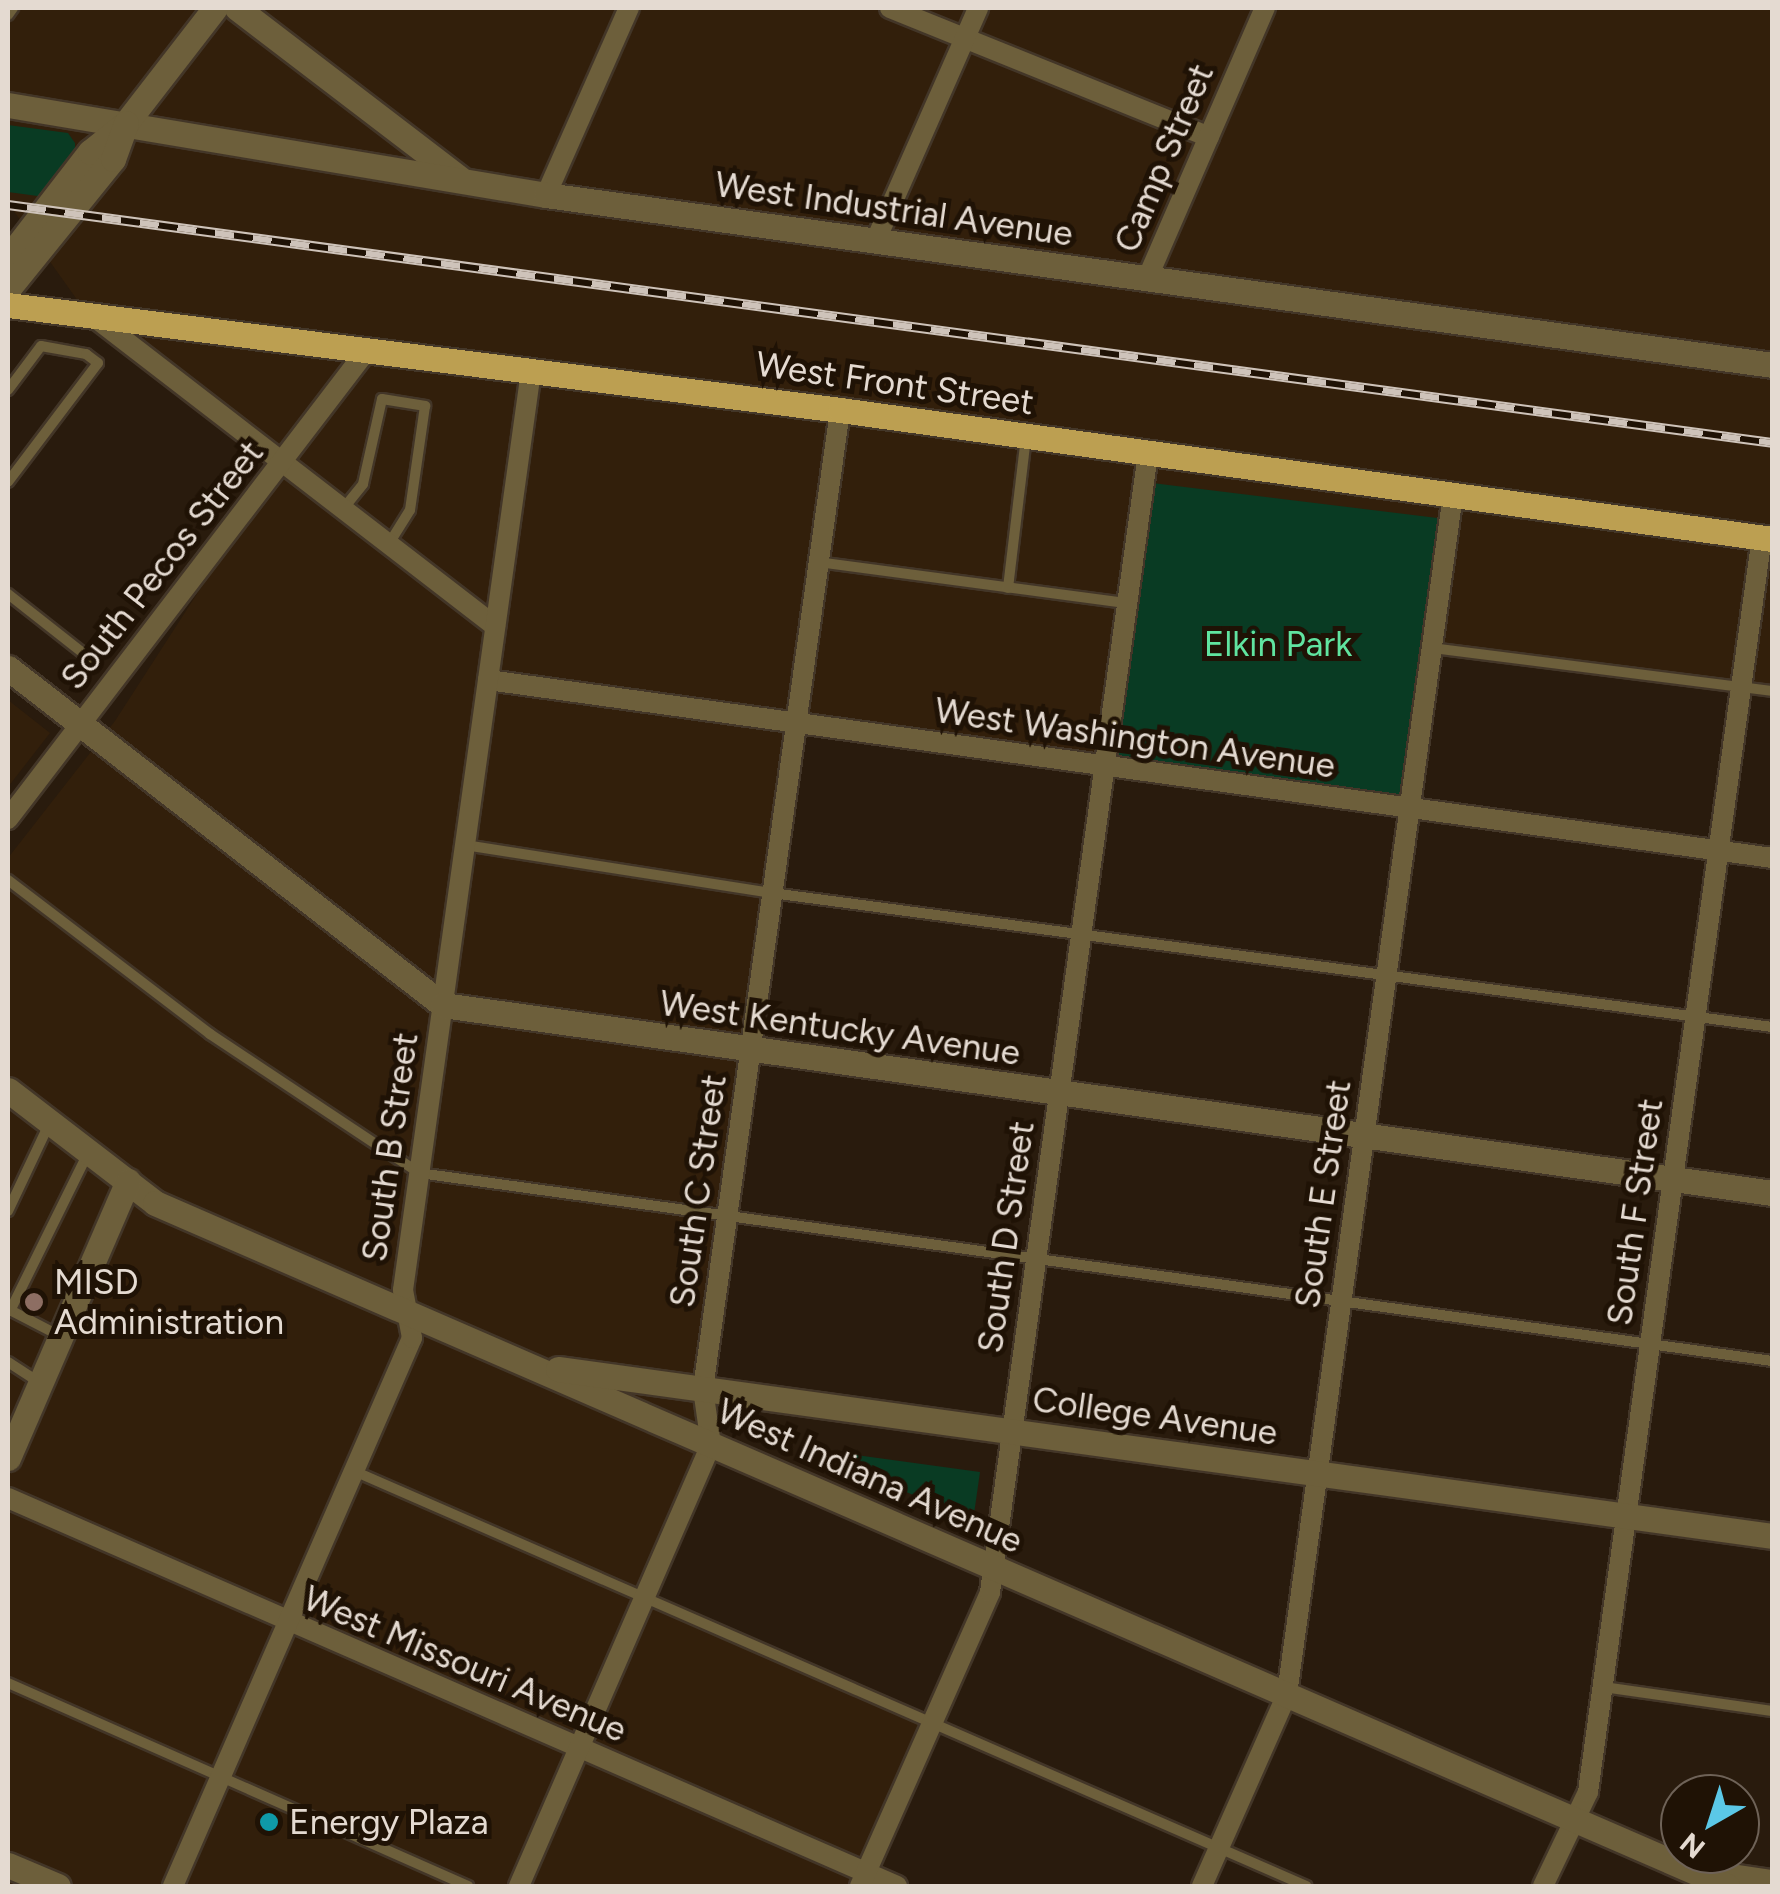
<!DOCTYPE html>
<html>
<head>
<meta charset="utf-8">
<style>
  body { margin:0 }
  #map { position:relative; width:1780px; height:1894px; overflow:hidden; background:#291b0d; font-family:Figtree,sans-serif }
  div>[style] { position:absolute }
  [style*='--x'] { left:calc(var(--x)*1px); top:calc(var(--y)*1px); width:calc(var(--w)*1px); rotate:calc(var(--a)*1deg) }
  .built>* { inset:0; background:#321f0b }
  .green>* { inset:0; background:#093b23; transform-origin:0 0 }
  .roads { filter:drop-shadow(2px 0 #433628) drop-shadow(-2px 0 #433628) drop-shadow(0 2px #433628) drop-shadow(0 -2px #433628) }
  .service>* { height:10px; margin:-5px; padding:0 5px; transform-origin:5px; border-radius:5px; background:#6d5f3b }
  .minor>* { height:20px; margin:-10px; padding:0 10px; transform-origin:10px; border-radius:10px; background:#6d5f3b }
  .tertiary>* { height:25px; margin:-12.5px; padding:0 12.5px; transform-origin:12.5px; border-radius:12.5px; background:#6d5f3b }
  .primary>* { height:25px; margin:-12.5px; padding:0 12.5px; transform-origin:12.5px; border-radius:12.5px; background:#bc9f51 }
  .rail>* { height:10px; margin-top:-5px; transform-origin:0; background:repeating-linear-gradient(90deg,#1f1205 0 19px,#cec3ba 0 38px); box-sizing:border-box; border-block:2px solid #cec3ba }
  .dots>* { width:28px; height:28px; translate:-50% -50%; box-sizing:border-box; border:5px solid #1f1205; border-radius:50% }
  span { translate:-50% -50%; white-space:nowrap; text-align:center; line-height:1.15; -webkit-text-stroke:10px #1f1205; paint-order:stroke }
  .street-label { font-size:35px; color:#e4dad1 }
  .park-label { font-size:35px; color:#60e4a0 }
  .poi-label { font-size:35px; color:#e4dad1 }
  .left { translate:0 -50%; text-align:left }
  .frame { position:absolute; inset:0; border:10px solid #e4dad1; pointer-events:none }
  .north { position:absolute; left:1660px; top:1774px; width:100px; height:100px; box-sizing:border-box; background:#1f1205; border:2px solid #6e6257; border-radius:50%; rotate:219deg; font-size:28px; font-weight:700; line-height:40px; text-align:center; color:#e4dad1 }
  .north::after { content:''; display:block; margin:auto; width:35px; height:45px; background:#5bc8e7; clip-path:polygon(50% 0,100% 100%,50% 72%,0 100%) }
</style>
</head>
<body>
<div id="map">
  <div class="built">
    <div style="clip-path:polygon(8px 8px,1772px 8px,1772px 691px,1164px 607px,1103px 766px,796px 724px,696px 1440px,709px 1447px,645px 1596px,934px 1723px,862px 1886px,8px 1886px,8px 858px,115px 721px,282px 462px,83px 308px,8px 203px)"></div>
    <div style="clip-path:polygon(8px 700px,50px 733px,8px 787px)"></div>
  </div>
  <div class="green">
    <div style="clip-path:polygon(8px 125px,68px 133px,75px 143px,75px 156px,45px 197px,8px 192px)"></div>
    <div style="left:1144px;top:482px;width:308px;height:287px;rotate:7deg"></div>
    <div style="clip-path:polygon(805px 1448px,980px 1472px,973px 1521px)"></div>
  </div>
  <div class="roads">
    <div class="service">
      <div style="--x:8;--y:15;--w:9;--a:-54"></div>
      <div style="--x:8;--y:390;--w:55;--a:-53.1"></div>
      <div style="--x:41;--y:346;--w:46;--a:10.1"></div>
      <div style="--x:86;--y:354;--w:15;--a:37"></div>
      <div style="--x:98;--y:363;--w:149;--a:127.1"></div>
      <div style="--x:343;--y:509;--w:32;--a:-51"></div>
      <div style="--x:363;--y:484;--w:87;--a:-77.4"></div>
      <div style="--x:382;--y:399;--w:44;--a:9.2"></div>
      <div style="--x:425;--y:406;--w:105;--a:98.2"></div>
      <div style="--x:410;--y:510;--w:39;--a:122"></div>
      <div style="--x:818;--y:562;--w:311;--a:7.6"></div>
      <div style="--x:1008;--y:588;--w:153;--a:-83.2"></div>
      <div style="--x:8;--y:594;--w:108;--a:38.2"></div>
      <div style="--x:1432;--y:648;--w:343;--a:7.2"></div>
      <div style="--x:465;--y:845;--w:311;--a:8.9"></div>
      <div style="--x:772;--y:893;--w:1009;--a:7.63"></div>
      <div style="--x:8;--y:880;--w:254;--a:37.3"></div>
      <div style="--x:210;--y:1034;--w:251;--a:33.6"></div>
      <div style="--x:419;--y:1173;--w:1366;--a:7.91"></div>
      <div style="--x:8;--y:1211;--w:98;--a:-64.7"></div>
      <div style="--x:8;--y:1309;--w:59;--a:27.4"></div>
      <div style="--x:10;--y:1311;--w:174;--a:-63.7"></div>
      <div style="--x:8;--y:1362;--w:38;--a:33"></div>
      <div style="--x:354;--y:1471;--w:1039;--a:23.55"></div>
      <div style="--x:8;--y:1683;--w:503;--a:23.81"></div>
      <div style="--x:1603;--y:1687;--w:171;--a:8.1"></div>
    </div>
    <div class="minor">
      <div style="--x:890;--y:8;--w:344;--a:22"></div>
      <div style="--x:546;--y:195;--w:205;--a:-66.1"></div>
      <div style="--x:875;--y:242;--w:256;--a:-66.2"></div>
      <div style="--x:1147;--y:279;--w:296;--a:-66.5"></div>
      <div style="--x:93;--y:316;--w:508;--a:37.64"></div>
      <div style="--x:488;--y:680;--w:1296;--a:7.89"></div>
      <div style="--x:8;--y:819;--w:591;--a:-52.57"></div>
      <div style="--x:8;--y:1498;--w:970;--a:23.58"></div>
      <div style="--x:1705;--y:1870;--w:68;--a:8.5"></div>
      <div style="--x:173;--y:1886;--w:598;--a:-66.44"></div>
      <div style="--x:412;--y:1338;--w:49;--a:-100.6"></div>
      <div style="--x:403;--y:1290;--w:928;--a:-82.07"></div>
      <div style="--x:519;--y:1886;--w:481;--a:-66.5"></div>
      <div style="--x:711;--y:1445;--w:57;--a:-98.1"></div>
      <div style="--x:703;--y:1389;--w:989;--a:-82.03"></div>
      <div style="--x:860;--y:1886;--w:321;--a:-66.1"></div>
      <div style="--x:990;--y:1592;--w:1150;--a:-82.1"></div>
      <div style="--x:1202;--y:1886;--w:210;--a:-66.1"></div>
      <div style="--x:1287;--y:1694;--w:1210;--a:-82.12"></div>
      <div style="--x:1543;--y:1886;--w:104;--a:-64.4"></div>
      <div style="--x:1588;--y:1792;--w:1267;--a:-82.11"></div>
    </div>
    <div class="tertiary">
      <div style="--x:237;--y:8;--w:280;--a:37.4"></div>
      <div style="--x:8;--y:105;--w:545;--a:9.5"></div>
      <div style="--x:546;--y:195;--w:1238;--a:7.89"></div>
      <div style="--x:8;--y:258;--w:134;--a:-52.3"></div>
      <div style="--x:90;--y:152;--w:46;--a:-38.9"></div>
      <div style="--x:126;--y:123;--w:145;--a:-52.3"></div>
      <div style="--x:8;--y:289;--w:167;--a:-51.1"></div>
      <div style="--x:113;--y:159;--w:38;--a:-70"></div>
      <div style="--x:8;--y:668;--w:550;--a:37.77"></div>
      <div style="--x:443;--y:1005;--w:1342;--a:8.05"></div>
      <div style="--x:8;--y:1090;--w:185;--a:37.5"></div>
      <div style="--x:155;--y:1203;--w:1714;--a:23.48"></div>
      <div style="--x:558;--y:1369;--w:1225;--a:7.83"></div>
      <div style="--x:8;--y:1458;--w:302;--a:-66.6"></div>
      <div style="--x:8;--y:1865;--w:54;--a:22.8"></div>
    </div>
    <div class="primary">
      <div style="--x:8;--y:305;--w:839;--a:7.19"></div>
      <div style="--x:840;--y:410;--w:941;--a:7.88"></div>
    </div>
  </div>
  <div class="rail">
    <div style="--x:8;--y:205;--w:1780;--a:7.68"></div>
  </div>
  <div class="dots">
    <div style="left:34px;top:1302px;background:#8d6e63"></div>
    <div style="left:269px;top:1822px;background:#0f9aa8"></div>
  </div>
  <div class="street-label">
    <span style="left:1164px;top:158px;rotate:-67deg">Camp Street</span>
    <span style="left:894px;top:209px;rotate:8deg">West Industrial Avenue</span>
    <span style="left:895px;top:383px;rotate:8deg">West Front Street</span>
    <span style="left:162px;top:565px;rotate:-52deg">South Pecos Street</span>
    <span style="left:1135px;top:738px;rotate:8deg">West Washington Avenue</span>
    <span style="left:840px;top:1028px;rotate:8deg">West Kentucky Avenue</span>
    <span style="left:390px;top:1147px;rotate:-82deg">South B Street</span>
    <span style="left:698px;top:1191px;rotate:-82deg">South C Street</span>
    <span style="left:1323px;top:1194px;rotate:-82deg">South E Street</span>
    <span style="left:1635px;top:1212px;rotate:-82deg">South F Street</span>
    <span style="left:1006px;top:1237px;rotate:-82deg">South D Street</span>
    <span style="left:1155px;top:1416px;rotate:8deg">College Avenue</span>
    <span style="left:870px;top:1476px;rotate:24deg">West Indiana Avenue</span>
    <span style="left:465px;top:1664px;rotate:23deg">West Missouri Avenue</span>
  </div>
  <div class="park-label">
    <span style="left:1278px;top:644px">Elkin Park</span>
  </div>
  <div class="poi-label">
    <span class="left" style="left:54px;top:1302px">MISD<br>Administration</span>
    <span class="left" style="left:289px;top:1822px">Energy Plaza</span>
  </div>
  <div class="frame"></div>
  <div class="north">N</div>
</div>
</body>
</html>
